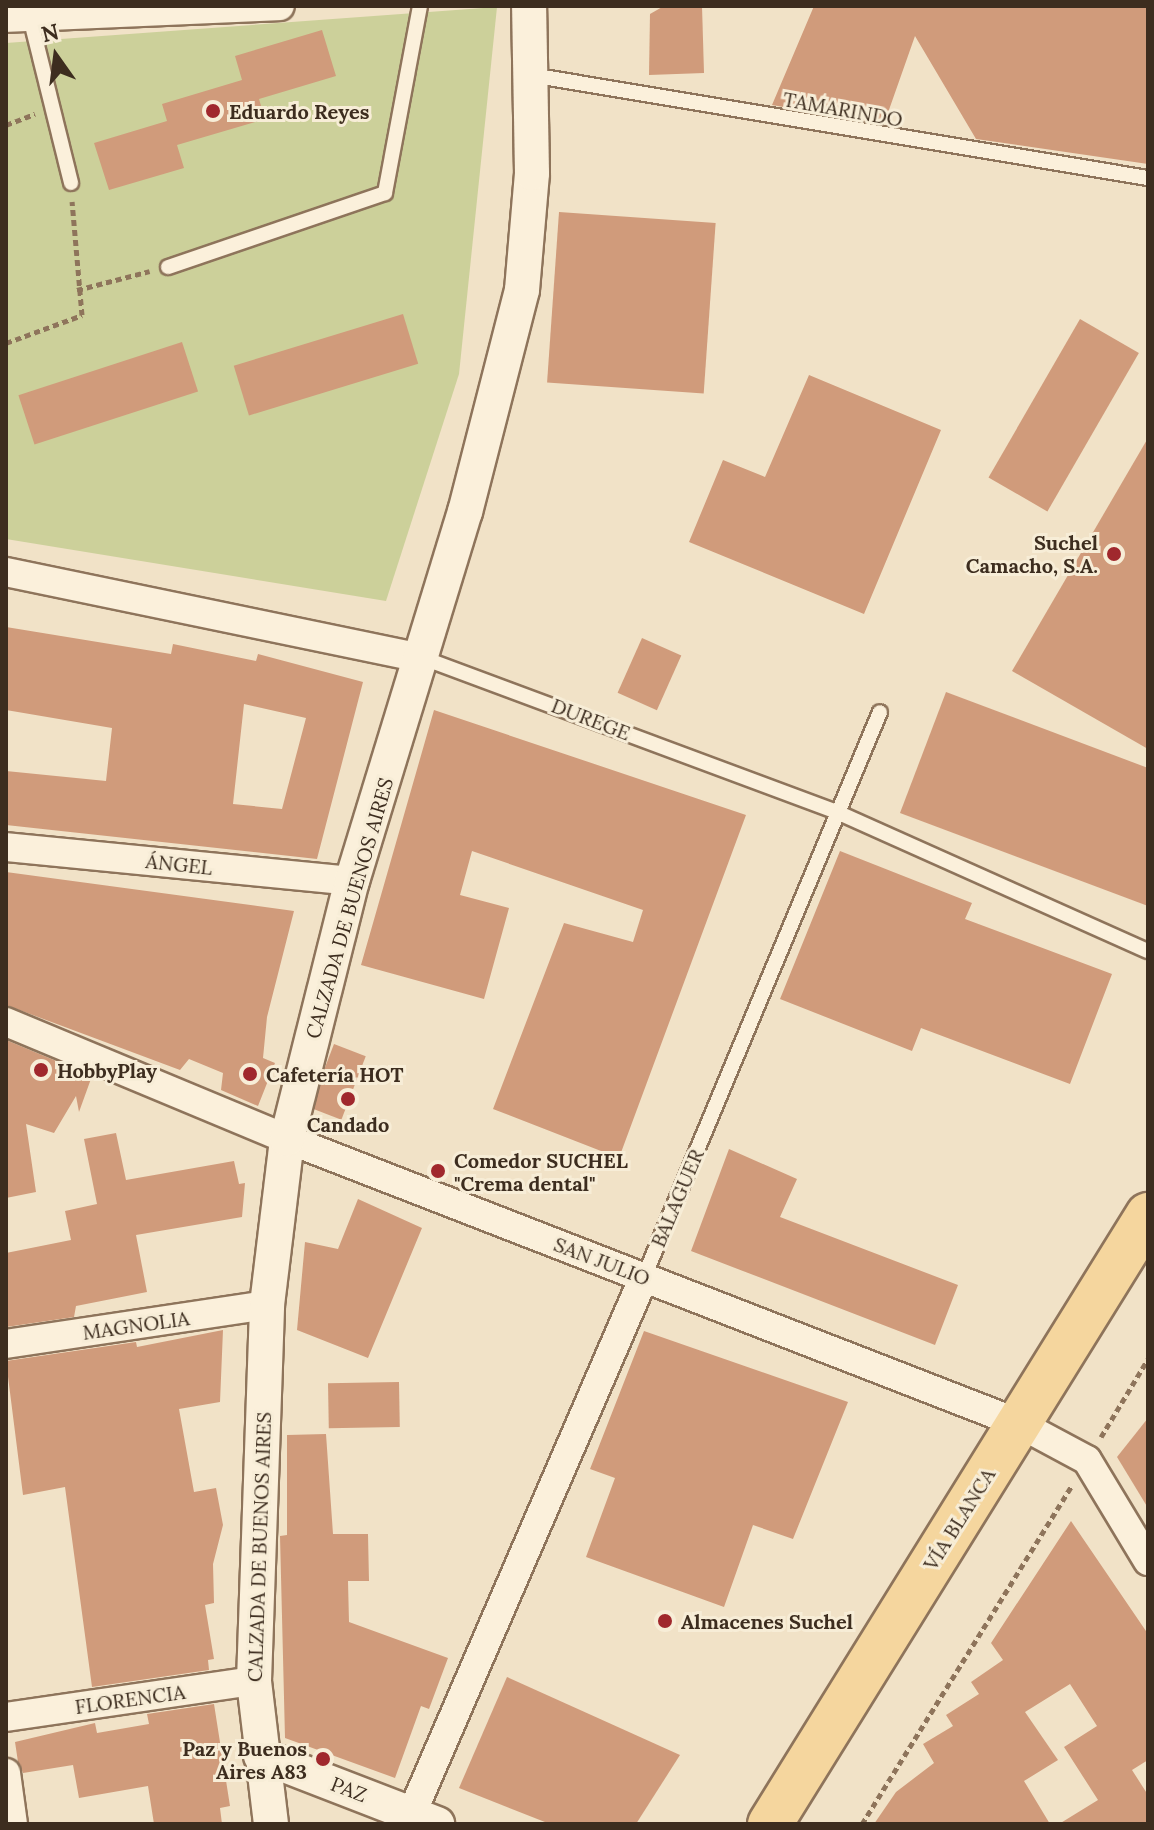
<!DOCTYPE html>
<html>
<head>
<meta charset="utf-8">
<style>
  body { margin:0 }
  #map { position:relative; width:1154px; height:1830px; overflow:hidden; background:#f1e2c7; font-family:Lora,serif }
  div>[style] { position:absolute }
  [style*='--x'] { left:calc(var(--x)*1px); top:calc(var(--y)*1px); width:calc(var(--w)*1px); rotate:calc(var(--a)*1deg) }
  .green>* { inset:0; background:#ccd09a }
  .building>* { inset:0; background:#d09b7b; transform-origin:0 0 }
  .path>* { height:5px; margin-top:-2.5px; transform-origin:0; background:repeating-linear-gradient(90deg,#8e745b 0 6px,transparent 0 10px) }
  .roads { filter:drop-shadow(2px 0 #8e745b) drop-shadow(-2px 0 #8e745b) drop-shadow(0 2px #8e745b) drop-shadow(0 -2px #8e745b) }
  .service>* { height:14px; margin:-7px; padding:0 7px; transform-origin:7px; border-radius:7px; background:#fbf0db }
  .minor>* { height:28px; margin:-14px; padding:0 14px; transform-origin:14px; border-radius:14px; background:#fbf0db }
  .tertiary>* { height:34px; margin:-17px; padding:0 17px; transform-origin:17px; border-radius:17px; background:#fbf0db }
  .primary>* { height:44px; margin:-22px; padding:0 22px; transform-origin:22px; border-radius:22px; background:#f5d69e }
  .dots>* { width:22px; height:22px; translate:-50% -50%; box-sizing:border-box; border:4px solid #f7edd7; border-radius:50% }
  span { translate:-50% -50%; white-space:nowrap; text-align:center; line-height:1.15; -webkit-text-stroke:6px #f7edd7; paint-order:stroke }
  .street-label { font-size:20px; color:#3d2d1f }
  .poi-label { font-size:20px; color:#3d2d1f; font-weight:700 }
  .left { translate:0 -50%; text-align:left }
  .right { translate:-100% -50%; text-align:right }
  .frame { position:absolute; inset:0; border:8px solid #3d2d1f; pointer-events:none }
  .north { position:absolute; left:16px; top:16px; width:80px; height:80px; -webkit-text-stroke:6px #f7edd7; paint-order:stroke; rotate:346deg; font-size:22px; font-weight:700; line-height:32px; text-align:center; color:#3d2d1f }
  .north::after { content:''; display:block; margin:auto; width:28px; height:36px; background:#3d2d1f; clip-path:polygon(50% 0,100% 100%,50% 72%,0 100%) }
</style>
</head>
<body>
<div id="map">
  <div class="green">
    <div style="clip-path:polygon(497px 7px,459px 374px,386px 601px,6px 539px,6px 43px)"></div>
  </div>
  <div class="building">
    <div style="clip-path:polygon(664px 6px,702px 6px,704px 73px,649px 75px,650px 14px)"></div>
    <div style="clip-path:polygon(814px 6px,1148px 6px,1148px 164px,976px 139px,915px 36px,884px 124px,772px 105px)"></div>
    <div style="clip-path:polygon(322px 30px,336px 76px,259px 99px,265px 119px,177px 145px,184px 168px,109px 190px,94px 143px,167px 121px,162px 104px,242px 80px,235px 56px)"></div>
    <div style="left:559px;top:212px;width:157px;height:171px;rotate:4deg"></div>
    <div style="left:403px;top:314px;width:52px;height:177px;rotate:73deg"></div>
    <div style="left:1080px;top:319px;width:68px;height:183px;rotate:30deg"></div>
    <div style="left:182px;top:342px;width:52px;height:172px;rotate:72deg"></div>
    <div style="clip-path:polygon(809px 375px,941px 430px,864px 614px,689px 542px,723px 460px,765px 477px)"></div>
    <div style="clip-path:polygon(1148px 438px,1148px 749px,1012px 671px)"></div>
    <div style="clip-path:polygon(evenodd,6px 627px,171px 654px,173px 644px,256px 661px,258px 654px,363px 682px,317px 859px,6px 825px,6px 771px,106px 781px,112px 728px,6px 710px,6px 627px,244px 704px,306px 718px,282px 809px,233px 804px,244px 704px)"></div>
    <div style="left:642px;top:638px;width:43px;height:60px;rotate:24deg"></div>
    <div style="clip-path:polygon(946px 692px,1148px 768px,1148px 906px,900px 813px)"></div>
    <div style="clip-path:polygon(434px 710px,746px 815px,619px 1158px,493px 1109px,564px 923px,633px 942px,643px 910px,472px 851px,460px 895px,509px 908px,484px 999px,361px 965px)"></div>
    <div style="clip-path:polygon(840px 851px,972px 903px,965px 919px,1112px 974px,1070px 1084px,921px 1028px,912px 1051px,780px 999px)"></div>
    <div style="clip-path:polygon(6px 872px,294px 911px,267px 1017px,263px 1058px,275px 1063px,258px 1106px,221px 1090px,223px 1073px,189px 1059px,180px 1070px,6px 1005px)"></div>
    <div style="clip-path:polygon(6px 1040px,92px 1076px,79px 1112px,76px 1096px,54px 1133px,26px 1124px,36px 1192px,6px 1198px)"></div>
    <div style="left:334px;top:1044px;width:34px;height:68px;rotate:21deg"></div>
    <div style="clip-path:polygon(116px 1133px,126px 1180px,234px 1161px,239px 1184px,245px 1183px,242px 1217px,136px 1235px,147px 1292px,76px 1306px,74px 1317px,6px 1327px,6px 1253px,71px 1240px,65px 1211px,97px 1204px,84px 1139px)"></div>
    <div style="clip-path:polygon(729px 1149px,797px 1179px,780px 1217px,958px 1285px,935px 1345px,691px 1251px)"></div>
    <div style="clip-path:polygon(358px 1199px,422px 1228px,368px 1358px,297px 1330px,305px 1242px,338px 1249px)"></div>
    <div style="clip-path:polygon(223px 1330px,220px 1402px,179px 1409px,194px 1492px,216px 1488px,223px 1525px,213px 1564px,214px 1603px,205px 1605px,214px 1659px,208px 1660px,209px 1670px,92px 1687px,65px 1487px,23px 1495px,6px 1361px,136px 1342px,137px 1347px)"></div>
    <div style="clip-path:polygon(644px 1331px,848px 1402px,793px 1539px,753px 1525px,724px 1607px,586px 1557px,615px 1478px,590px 1469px)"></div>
    <div style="left:399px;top:1382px;width:45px;height:71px;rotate:89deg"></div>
    <div style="clip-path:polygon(1148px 1418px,1148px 1508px,1117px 1457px)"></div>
    <div style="clip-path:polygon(326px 1434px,333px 1534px,368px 1534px,369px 1581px,348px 1581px,349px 1622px,448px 1658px,429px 1709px,421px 1706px,395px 1778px,285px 1738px,280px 1536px,287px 1535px,287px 1435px)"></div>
    <div style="clip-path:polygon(1071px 1521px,1148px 1634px,1148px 1760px,1132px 1770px,1148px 1795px,1148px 1824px,1059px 1824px,1098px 1800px,1064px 1747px,1097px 1726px,1070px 1684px,1025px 1712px,1058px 1760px,1024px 1781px,1050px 1824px,874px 1824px,896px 1792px,934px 1763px,923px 1744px,953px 1726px,946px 1715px,979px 1694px,971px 1682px,1003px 1660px,991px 1643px)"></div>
    <div style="clip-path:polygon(507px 1677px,680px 1755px,636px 1824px,550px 1824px,459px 1788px)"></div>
    <div style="clip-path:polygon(214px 1704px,230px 1806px,220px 1808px,222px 1824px,154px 1824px,148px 1786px,79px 1798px,73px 1765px,23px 1773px,18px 1762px,15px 1742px,95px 1723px,97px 1733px,149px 1724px,147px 1714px)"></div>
  </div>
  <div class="path">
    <div style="--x:6;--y:125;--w:31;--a:-21"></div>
    <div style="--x:77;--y:290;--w:75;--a:-14.6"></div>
    <div style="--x:6;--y:343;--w:81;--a:-20.2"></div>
    <div style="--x:82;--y:315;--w:114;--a:-95"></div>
    <div style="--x:1101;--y:1437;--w:91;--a:-58.9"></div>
    <div style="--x:862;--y:1824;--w:397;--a:-58.2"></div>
  </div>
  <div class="roads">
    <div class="service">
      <div style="--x:30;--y:17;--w:171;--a:76.1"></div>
      <div style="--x:531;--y:75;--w:626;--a:9.48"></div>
      <div style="--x:168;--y:267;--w:229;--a:-18.8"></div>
      <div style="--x:385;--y:193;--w:190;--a:-79.4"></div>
      <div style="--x:423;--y:658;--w:444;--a:20.4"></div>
      <div style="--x:839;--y:813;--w:338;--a:24.1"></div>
      <div style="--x:644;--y:1277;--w:612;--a:-67.33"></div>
    </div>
    <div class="minor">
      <div style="--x:6;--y:18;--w:274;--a:-2.5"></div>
      <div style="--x:6;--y:572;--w:426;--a:11.7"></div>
      <div style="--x:6;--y:847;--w:348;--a:5.6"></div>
      <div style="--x:6;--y:1022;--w:304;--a:22.6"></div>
      <div style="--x:287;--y:1139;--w:784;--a:21.23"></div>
      <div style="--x:1018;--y:1423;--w:78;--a:28.2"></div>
      <div style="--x:1087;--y:1460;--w:118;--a:58.9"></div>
      <div style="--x:6;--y:1344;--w:264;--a:-8.5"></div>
      <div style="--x:6;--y:1717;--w:251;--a:-8.3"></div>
      <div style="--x:6;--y:1773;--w:51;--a:82.2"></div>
      <div style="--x:412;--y:1813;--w:584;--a:-66.6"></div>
    </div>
    <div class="tertiary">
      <div style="--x:261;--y:1756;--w:189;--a:21.1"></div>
      <div style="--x:271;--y:1824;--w:144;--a:-96.8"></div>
      <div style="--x:254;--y:1681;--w:376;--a:-88"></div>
      <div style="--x:267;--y:1305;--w:167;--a:-83.1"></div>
      <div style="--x:287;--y:1139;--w:266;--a:-75.9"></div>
      <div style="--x:352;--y:881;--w:386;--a:-73"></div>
      <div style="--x:465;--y:512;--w:229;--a:-75.6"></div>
      <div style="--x:522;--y:290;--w:117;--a:-85.1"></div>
      <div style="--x:532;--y:173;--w:167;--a:-91"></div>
    </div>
    <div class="primary">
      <div style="--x:770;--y:1824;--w:717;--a:-58.17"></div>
    </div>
  </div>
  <div class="dots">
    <div style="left:213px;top:111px;background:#a0282d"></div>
    <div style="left:1114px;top:554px;background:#a0282d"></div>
    <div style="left:41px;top:1070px;background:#a0282d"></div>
    <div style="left:250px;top:1074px;background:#a0282d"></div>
    <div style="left:348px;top:1099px;background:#a0282d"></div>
    <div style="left:438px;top:1171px;background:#a0282d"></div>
    <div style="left:665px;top:1621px;background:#a0282d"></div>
    <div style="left:323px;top:1759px;background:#a0282d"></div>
  </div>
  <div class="street-label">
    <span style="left:843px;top:109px;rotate:10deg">TAMARINDO</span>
    <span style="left:591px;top:719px;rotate:21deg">DUREGE</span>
    <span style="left:179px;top:864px;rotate:6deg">ÁNGEL</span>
    <span style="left:349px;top:908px;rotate:-74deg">CALZADA DE BUENOS AIRES</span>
    <span style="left:677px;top:1198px;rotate:-67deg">BALAGUER</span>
    <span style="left:602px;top:1261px;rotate:21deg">SAN JULIO</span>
    <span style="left:136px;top:1325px;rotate:-8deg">MAGNOLIA</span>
    <span style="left:959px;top:1519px;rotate:-58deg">VÍA BLANCA</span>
    <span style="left:259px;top:1547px;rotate:-88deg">CALZADA DE BUENOS AIRES</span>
    <span style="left:130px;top:1699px;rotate:-8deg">FLORENCIA</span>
    <span style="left:349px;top:1789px;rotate:21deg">PAZ</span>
  </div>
  <div class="poi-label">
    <span class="left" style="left:229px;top:111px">Eduardo Reyes</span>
    <span class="right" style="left:1098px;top:554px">Suchel<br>Camacho, S.A.</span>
    <span class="left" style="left:57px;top:1070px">HobbyPlay</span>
    <span class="left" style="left:266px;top:1074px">Cafetería HOT</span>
    <span style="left:348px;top:1124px">Candado</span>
    <span class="left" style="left:454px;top:1172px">Comedor SUCHEL<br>"Crema dental"</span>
    <span class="left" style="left:681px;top:1621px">Almacenes Suchel</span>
    <span class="right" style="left:307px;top:1760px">Paz y Buenos<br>Aires A83</span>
  </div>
  <div class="frame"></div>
  <div class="north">N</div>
</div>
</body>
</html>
